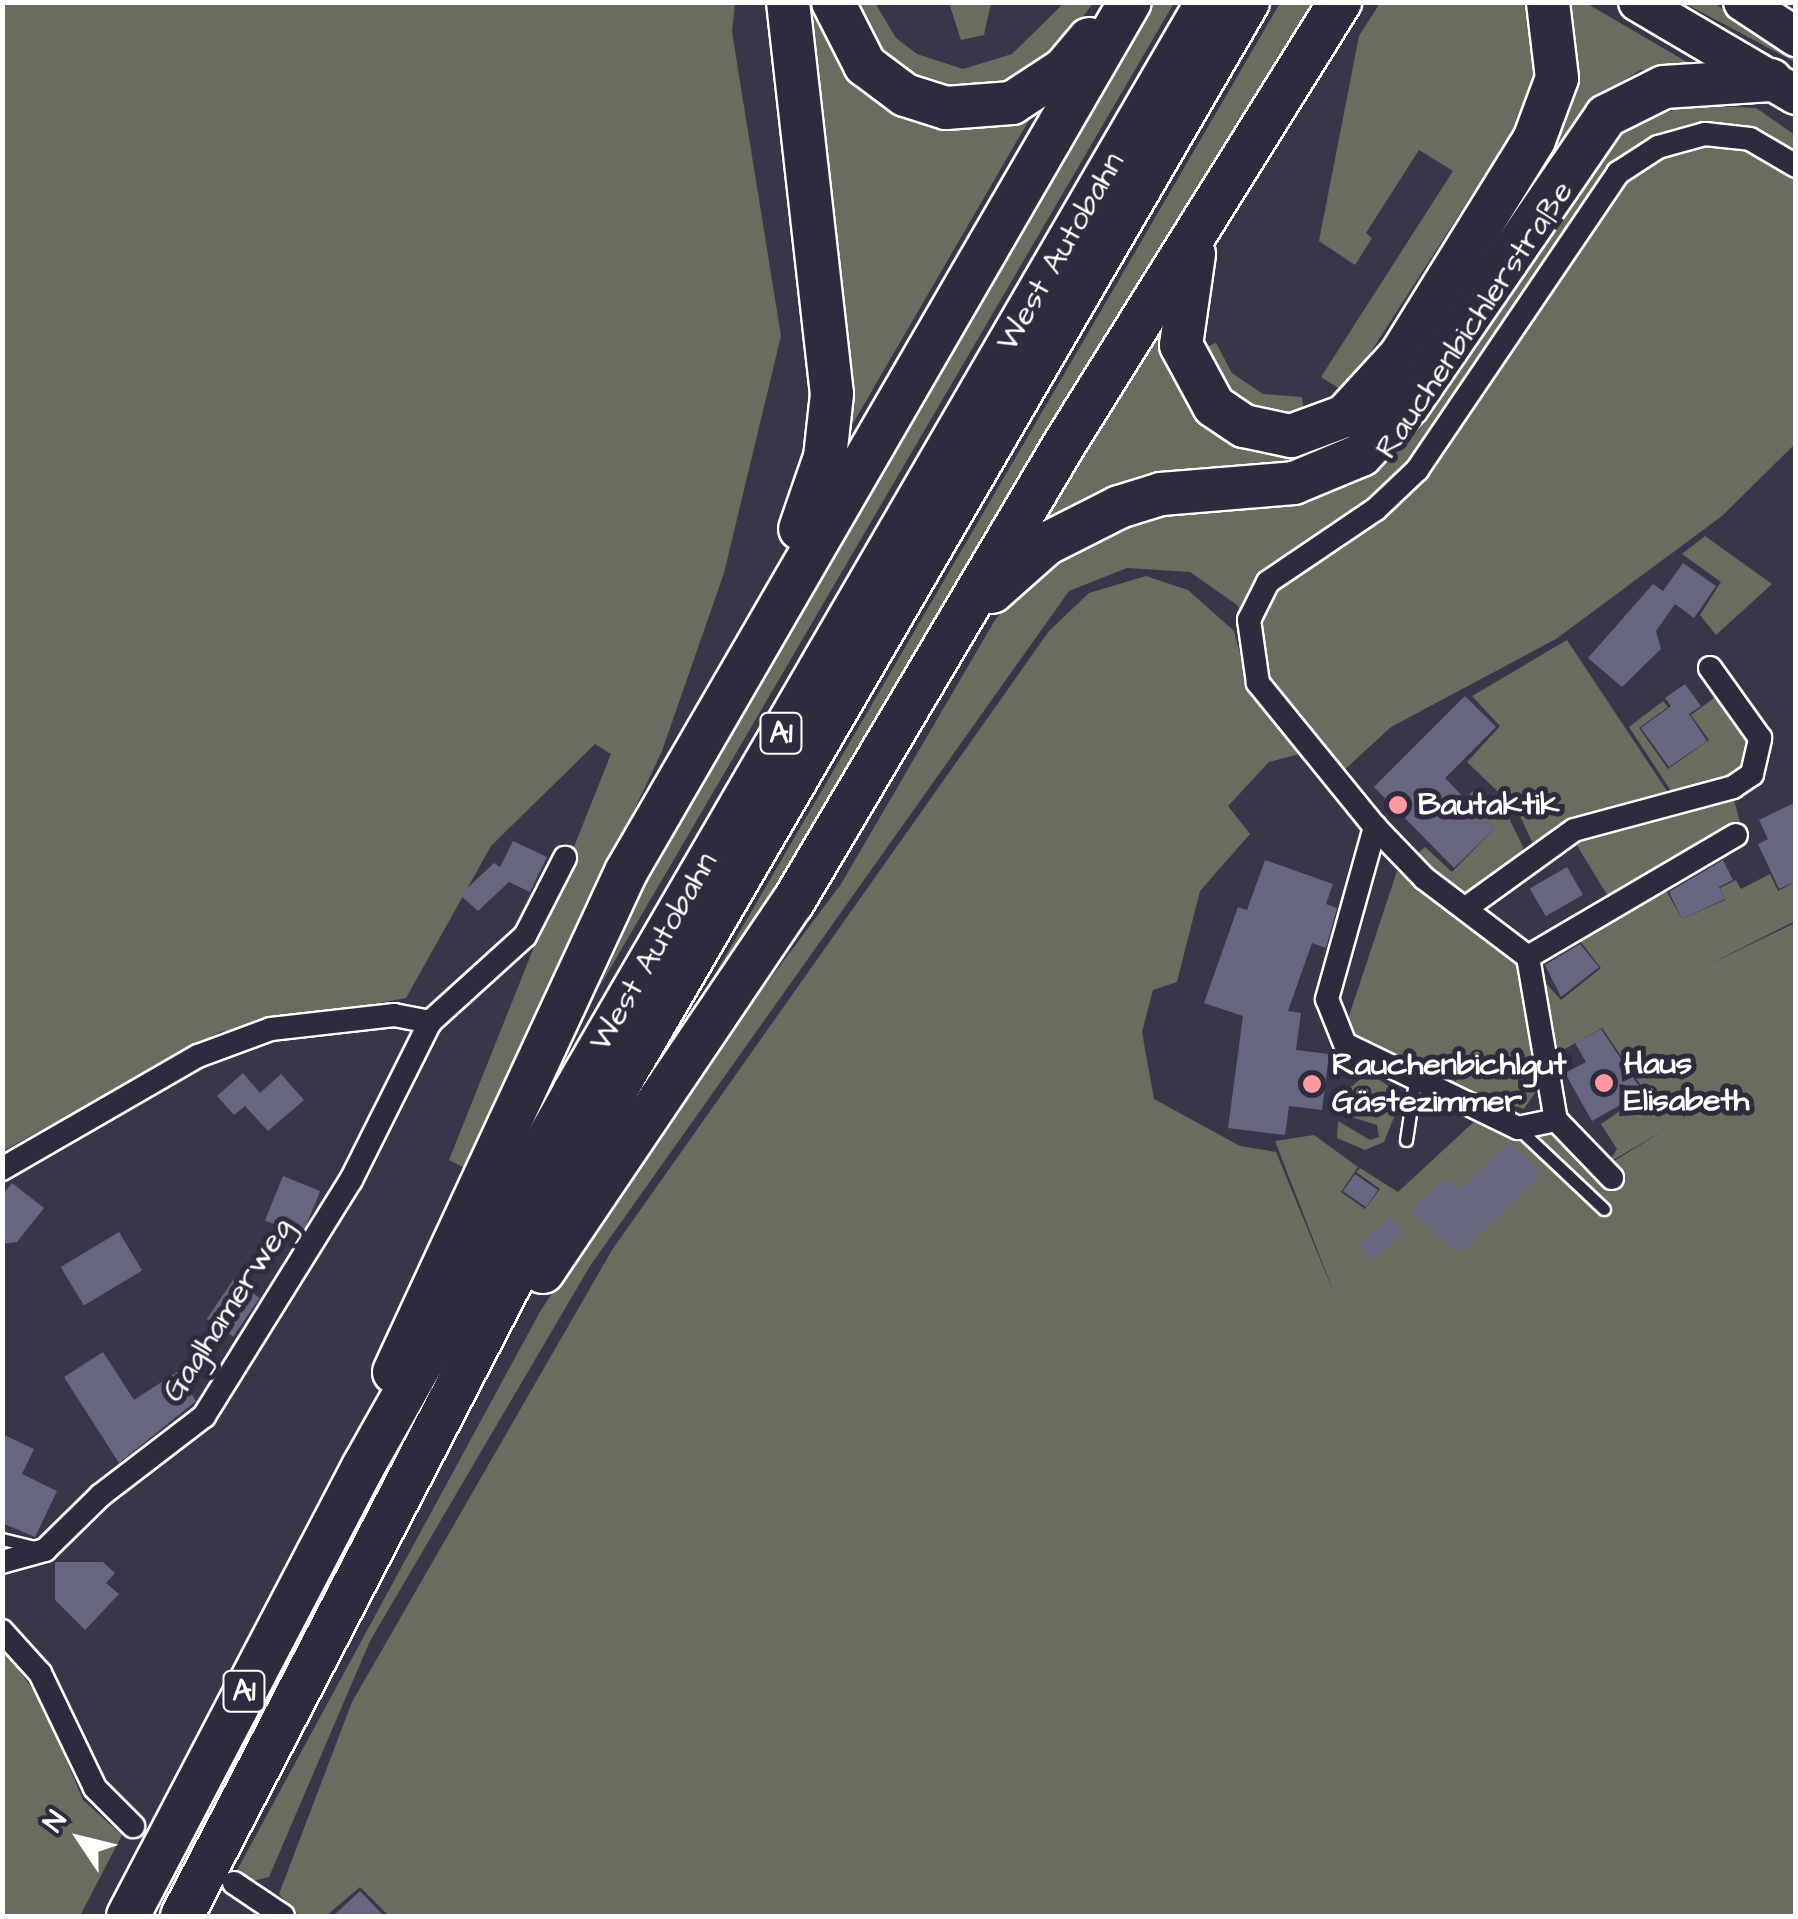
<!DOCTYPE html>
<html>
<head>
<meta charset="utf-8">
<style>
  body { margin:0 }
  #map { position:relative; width:1798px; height:1919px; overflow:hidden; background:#3a364a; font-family:"Architects Daughter",sans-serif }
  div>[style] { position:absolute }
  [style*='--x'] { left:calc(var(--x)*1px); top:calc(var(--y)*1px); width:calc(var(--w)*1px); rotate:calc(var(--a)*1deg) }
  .green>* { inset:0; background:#696c5f }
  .building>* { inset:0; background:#666680; transform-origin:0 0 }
  .roads { filter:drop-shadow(2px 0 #fff) drop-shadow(-2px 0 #fff) drop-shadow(0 2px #fff) drop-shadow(0 -2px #fff) }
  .service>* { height:11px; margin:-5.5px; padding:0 5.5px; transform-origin:5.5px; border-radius:5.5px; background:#2f2a3d }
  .minor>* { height:22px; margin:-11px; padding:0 11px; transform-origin:11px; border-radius:11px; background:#2f2a3d }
  .primary>* { height:38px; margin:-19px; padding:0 19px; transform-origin:19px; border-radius:19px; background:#2f2a3d }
  .motorway>* { height:42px; margin:-21px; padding:0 21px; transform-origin:21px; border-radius:21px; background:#2f2a3d }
  .dots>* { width:28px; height:28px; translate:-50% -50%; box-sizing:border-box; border:5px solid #2f2a3d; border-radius:50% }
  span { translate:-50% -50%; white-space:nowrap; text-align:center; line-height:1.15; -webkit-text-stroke:10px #2f2a3d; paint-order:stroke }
  .shield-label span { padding:2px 8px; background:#2f2a3d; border:2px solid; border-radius:8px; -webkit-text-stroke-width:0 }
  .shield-label { font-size:30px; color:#fff; font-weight:700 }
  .street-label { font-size:32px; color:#fff }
  .poi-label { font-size:32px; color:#fff; font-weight:700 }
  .left { translate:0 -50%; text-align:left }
  .frame { position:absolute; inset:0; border:5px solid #fff; pointer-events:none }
  .north { position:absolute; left:30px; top:1789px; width:100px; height:100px; -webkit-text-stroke:8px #2f2a3d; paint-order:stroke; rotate:305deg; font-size:28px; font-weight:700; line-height:40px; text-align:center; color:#fff }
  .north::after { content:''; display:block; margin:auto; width:35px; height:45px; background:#fff; clip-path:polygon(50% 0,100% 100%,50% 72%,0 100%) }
</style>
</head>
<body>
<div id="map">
  <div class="green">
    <div style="clip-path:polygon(3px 3px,735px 3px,732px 32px,781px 336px,724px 573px,662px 751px,465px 1168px,449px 1160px,611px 754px,595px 744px,491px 846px,406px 998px,220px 1032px,3px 1151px)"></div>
    <div style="clip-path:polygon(797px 3px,818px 3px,940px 117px,1009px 125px,1011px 110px,1043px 96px,848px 432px)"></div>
    <div style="clip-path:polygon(857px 3px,875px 3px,896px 38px,917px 54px,963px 69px,1012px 54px,1064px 3px,1093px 3px,1054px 56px,999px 87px,935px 89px,883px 60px)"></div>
    <div style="clip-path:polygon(949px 3px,991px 3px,984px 35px,961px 40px)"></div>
    <div style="clip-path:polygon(1149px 3px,1174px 3px,600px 986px,672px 825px)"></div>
    <div style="clip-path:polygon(1280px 3px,1323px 3px,804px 854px,662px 1065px)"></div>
    <div style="clip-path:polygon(1380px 3px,1524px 3px,1536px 71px,1527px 109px,1345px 392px,1321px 377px,1453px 171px,1419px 150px,1366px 233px,1372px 238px,1355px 265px,1319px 241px,1359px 36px)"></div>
    <div style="clip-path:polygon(1559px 3px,1586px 3px,1699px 69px,1640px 70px,1585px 106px,1583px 121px,1340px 453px,1025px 539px,1163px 313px,1191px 401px,1316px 440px,1537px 159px)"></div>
    <div style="clip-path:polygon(1684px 3px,1714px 3px,1795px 61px,1795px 62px)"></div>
    <div style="clip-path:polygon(1691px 105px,1756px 108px,1795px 135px,1795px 444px,1722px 516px,1556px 639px,1391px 727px,1341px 773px,1274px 691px,1237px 605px,1190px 572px,1127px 568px,1069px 591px,590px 1266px,370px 1641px,269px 1877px,247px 1882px,236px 1872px,541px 1310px,692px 1083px,841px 884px,995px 620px,1043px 564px,1114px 522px,1389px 455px,1432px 409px,1578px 179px,1632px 123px)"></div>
    <div style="clip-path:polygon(1216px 343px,1232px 373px,1263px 394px,1302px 397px,1304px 413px,1257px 410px,1220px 384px,1200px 349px)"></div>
    <div style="clip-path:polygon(1705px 536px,1772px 584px,1716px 635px,1700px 615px,1721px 582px,1682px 554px)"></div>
    <div style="clip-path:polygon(1146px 576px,1188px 590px,1234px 631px,1251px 694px,1303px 753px,1269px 762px,1228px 806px,1250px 834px,1200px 891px,1177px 982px,1153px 990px,1142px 1032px,1154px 1099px,1240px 1146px,1276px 1152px,1336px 1298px,1275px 1141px,1314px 1135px,1358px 1167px,1341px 1192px,1365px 1209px,1380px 1189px,1356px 1172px,1360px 1168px,1398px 1192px,1480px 1116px,1551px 1126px,1598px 1171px,1666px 1129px,1608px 1163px,1617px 1149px,1601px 1124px,1646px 1093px,1602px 1028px,1547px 1059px,1534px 970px,1561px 1000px,1601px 968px,1573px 932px,1662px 883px,1682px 919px,1725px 900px,1720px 888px,1736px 880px,1741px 889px,1770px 874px,1778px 891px,1795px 882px,1795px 921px,1706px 966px,1795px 923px,1795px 1916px,389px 1916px,360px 1887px,326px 1916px,299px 1916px,279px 1894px,352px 1702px,612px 1250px,1049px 631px,1089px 593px)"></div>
    <div style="clip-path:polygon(1567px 640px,1671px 797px,1535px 848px,1517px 810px,1467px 762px,1500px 726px,1472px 696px)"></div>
    <div style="clip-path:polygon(1718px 695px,1754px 743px,1744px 772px,1675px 797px,1629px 727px,1663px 701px,1668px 707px,1639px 728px,1668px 769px,1709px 740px,1691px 715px)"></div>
    <div style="clip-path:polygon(1473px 791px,1509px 818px,1523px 847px,1517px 866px,1468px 897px,1413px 857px,1425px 847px,1452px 872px,1494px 829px,1464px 799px)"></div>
    <div style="clip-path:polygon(1732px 793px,1740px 822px,1609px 898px,1573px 839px)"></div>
    <div style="clip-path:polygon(1397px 871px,1516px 960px,1539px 1087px,1524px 1109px,1410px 1072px,1360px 1042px,1347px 1022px)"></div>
    <div style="clip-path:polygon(1368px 1073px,1403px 1095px,1384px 1142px,1365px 1150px,1337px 1138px,1338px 1121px,1370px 1140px,1379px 1137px,1377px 1125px,1341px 1114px,1351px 1087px)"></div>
    <div style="clip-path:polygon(2px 1647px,42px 1702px,83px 1800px,122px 1835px,80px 1916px,3px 1916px)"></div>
  </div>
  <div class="building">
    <div style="clip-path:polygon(1683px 563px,1716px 586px,1694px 618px,1675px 604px,1656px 631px,1661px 649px,1622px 687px,1588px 658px,1653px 584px,1663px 591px)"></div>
    <div style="clip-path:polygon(1685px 684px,1701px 706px,1689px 714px,1707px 741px,1669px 767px,1641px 728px,1671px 706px,1665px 698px)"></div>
    <div style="clip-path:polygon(1465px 696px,1496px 727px,1445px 778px,1494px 829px,1454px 868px,1374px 787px)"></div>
    <div style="clip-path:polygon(1796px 802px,1796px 881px,1779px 889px,1758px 844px,1768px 839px,1759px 820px)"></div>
    <div style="clip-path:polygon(513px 841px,547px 857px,530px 892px,509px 882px,478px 911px,460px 895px,494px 863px,500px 867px)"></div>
    <div style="clip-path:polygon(1265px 860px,1333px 884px,1326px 904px,1337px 908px,1326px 948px,1312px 943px,1288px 1011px,1301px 1013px,1296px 1050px,1329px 1054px,1322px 1110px,1289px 1106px,1285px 1135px,1228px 1128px,1243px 1016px,1204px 1003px,1238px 907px,1247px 910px)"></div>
    <div style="clip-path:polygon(1723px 860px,1733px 880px,1719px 887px,1725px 899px,1682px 919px,1669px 892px)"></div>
    <div style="left:1567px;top:867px;width:32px;height:43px;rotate:60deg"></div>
    <div style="clip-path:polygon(1580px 944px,1599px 967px,1561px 997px,1545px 965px)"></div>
    <div style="clip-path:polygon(1601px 1029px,1643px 1092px,1592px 1121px,1565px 1073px,1586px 1062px,1575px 1043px)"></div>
    <div style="clip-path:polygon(243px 1073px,260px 1093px,281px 1074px,304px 1100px,268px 1131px,245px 1106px,234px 1115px,217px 1096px)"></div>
    <div style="clip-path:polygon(1510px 1142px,1541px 1174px,1460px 1253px,1410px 1212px,1446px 1177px,1459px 1191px)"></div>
    <div style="left:1355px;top:1174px;width:28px;height:21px;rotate:35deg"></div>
    <div style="left:283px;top:1176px;width:40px;height:48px;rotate:22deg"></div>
    <div style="clip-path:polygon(12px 1183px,44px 1208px,17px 1242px,2px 1244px,2px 1195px)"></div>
    <div style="left:1390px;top:1218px;width:20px;height:41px;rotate:49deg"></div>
    <div style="left:119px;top:1232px;width:45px;height:68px;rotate:59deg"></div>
    <div style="left:233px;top:1280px;width:32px;height:47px;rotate:34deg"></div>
    <div style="clip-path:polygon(103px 1352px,134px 1400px,177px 1372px,196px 1401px,119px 1463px,64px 1377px)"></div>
    <div style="clip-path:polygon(2px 1434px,34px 1449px,22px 1474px,57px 1491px,35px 1537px,2px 1523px)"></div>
    <div style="clip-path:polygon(55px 1562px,103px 1562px,115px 1573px,106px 1583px,119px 1594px,85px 1630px,55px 1600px)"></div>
    <div style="clip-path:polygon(360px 1891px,384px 1916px,333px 1916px)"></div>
  </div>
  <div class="roads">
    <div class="service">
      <div style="--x:1518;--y:1128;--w:118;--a:43.3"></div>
      <div style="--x:1406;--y:1140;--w:60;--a:-81.3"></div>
      <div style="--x:2;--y:1539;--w:36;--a:14"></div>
    </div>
    <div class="minor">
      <div style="--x:1375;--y:827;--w:71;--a:46.1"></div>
      <div style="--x:1424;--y:878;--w:131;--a:37.2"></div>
      <div style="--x:1528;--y:957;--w:165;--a:80.3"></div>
      <div style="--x:1466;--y:908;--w:133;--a:-35.8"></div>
      <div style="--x:1574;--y:830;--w:165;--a:-15.1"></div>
      <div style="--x:1733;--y:787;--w:23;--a:-34"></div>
      <div style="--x:1752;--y:774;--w:37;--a:-77"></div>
      <div style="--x:1760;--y:738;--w:86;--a:-125.5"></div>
      <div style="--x:1528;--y:957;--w:241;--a:-30.4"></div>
      <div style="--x:2;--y:1169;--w:226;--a:-30"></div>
      <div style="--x:198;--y:1056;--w:78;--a:-20.3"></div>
      <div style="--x:271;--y:1029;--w:124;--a:-6.5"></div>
      <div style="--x:394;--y:1015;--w:37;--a:11"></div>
      <div style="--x:1612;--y:1178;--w:81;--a:-134"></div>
      <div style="--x:1556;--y:1120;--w:39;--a:168"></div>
      <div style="--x:1518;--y:1128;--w:192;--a:-154.1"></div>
      <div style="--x:1345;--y:1044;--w:48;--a:-111.8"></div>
      <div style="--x:1327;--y:999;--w:179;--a:-74.4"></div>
      <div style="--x:1375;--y:827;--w:186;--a:-129.1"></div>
      <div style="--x:1258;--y:683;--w:64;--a:-98.1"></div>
      <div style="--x:1249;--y:620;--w:42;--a:-63.4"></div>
      <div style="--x:1268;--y:582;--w:130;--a:-34.1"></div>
      <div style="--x:1376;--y:509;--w:57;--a:-43.6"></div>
      <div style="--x:1417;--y:470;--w:359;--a:-55.9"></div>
      <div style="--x:1618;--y:173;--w:48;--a:-33"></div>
      <div style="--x:1658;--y:147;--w:49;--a:-15.5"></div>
      <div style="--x:1705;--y:134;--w:45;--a:6.3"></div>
      <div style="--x:1750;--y:139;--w:53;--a:30.4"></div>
      <div style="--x:2;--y:1562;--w:45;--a:-15.6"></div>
      <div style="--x:45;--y:1550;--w:78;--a:-44.5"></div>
      <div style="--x:101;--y:1495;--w:130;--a:-37.5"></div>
      <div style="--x:204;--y:1416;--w:278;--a:-58.1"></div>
      <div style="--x:351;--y:1180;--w:177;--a:-63.4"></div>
      <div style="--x:430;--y:1022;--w:128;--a:-42.2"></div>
      <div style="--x:525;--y:936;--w:88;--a:-62.9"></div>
      <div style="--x:2;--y:1631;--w:57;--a:47.9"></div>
      <div style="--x:40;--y:1673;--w:127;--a:64.4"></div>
      <div style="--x:95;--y:1788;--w:54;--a:45"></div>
      <div style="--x:234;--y:1883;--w:59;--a:34"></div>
    </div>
    <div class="primary">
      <div style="--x:1638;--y:2;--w:183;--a:30.5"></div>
      <div style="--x:1743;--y:2;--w:64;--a:33.4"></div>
    </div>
    <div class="motorway">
      <div style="--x:788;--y:2;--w:394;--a:83.6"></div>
      <div style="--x:832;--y:394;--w:63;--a:96.3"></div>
      <div style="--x:825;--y:457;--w:76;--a:109.1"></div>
      <div style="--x:833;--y:2;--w:71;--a:63.1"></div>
      <div style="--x:865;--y:65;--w:50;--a:36.9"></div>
      <div style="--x:905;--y:95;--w:43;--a:17.6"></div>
      <div style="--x:946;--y:108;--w:66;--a:-4.3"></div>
      <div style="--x:1012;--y:103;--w:62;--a:-33.2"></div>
      <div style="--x:1064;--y:69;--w:39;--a:-50"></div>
      <div style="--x:1194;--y:254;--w:92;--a:98.1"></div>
      <div style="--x:1181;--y:345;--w:69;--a:61.6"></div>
      <div style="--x:1214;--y:406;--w:36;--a:34"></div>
      <div style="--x:1244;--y:426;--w:48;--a:12"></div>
      <div style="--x:1291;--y:436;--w:58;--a:-20.3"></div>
      <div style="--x:1345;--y:416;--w:81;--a:-47.5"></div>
      <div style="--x:1400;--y:356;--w:254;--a:-58.2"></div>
      <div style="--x:1534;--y:140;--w:66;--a:-69.6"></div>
      <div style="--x:1557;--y:78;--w:77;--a:-96.8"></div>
      <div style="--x:992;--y:592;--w:72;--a:-41.6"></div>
      <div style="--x:1046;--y:544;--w:82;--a:-26.9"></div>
      <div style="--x:1119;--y:507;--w:44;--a:-17.2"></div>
      <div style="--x:1161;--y:494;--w:133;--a:-4.7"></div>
      <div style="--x:1294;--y:483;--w:73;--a:-22.7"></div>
      <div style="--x:1361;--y:455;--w:70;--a:-46.7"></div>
      <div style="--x:1409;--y:404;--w:349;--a:-55.6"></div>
      <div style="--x:1606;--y:116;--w:65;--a:-26.6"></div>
      <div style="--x:1664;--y:87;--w:107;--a:-3.7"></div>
      <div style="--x:543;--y:1272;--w:447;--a:-56"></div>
      <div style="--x:793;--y:902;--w:534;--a:-59.35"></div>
      <div style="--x:1065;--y:443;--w:520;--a:-58.05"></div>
      <div style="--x:394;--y:1372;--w:551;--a:-65.11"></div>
      <div style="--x:626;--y:872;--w:1005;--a:-59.92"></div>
      <div style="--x:128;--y:1916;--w:507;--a:-62.37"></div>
      <div style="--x:363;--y:1467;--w:430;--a:-60.6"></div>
      <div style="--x:574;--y:1092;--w:1260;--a:-59.85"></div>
      <div style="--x:182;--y:1916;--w:836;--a:-62.58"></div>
      <div style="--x:567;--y:1174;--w:1355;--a:-59.84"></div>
    </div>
  </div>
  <div class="dots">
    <div style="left:1398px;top:805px;background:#ff9aa2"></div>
    <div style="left:1604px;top:1083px;background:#ff9aa2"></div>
    <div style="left:1312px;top:1084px;background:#ff9aa2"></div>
  </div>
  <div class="shield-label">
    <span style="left:781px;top:733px">A1</span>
    <span style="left:244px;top:1691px">A1</span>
  </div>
  <div class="street-label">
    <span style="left:1061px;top:252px;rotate:-60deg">West Autobahn</span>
    <span style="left:1475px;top:320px;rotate:-56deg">Rauchenbichlerstraße</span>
    <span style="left:654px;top:952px;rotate:-60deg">West Autobahn</span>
    <span style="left:228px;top:1310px;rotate:-57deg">Gaglhamerweg</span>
  </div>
  <div class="poi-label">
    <span class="left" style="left:1418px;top:805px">Bautaktik</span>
    <span class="left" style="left:1624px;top:1083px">Haus<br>Elisabeth</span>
    <span class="left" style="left:1332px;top:1084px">Rauchenbichlgut<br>Gästezimmer</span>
  </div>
  <div class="frame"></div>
  <div class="north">N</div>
</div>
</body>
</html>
